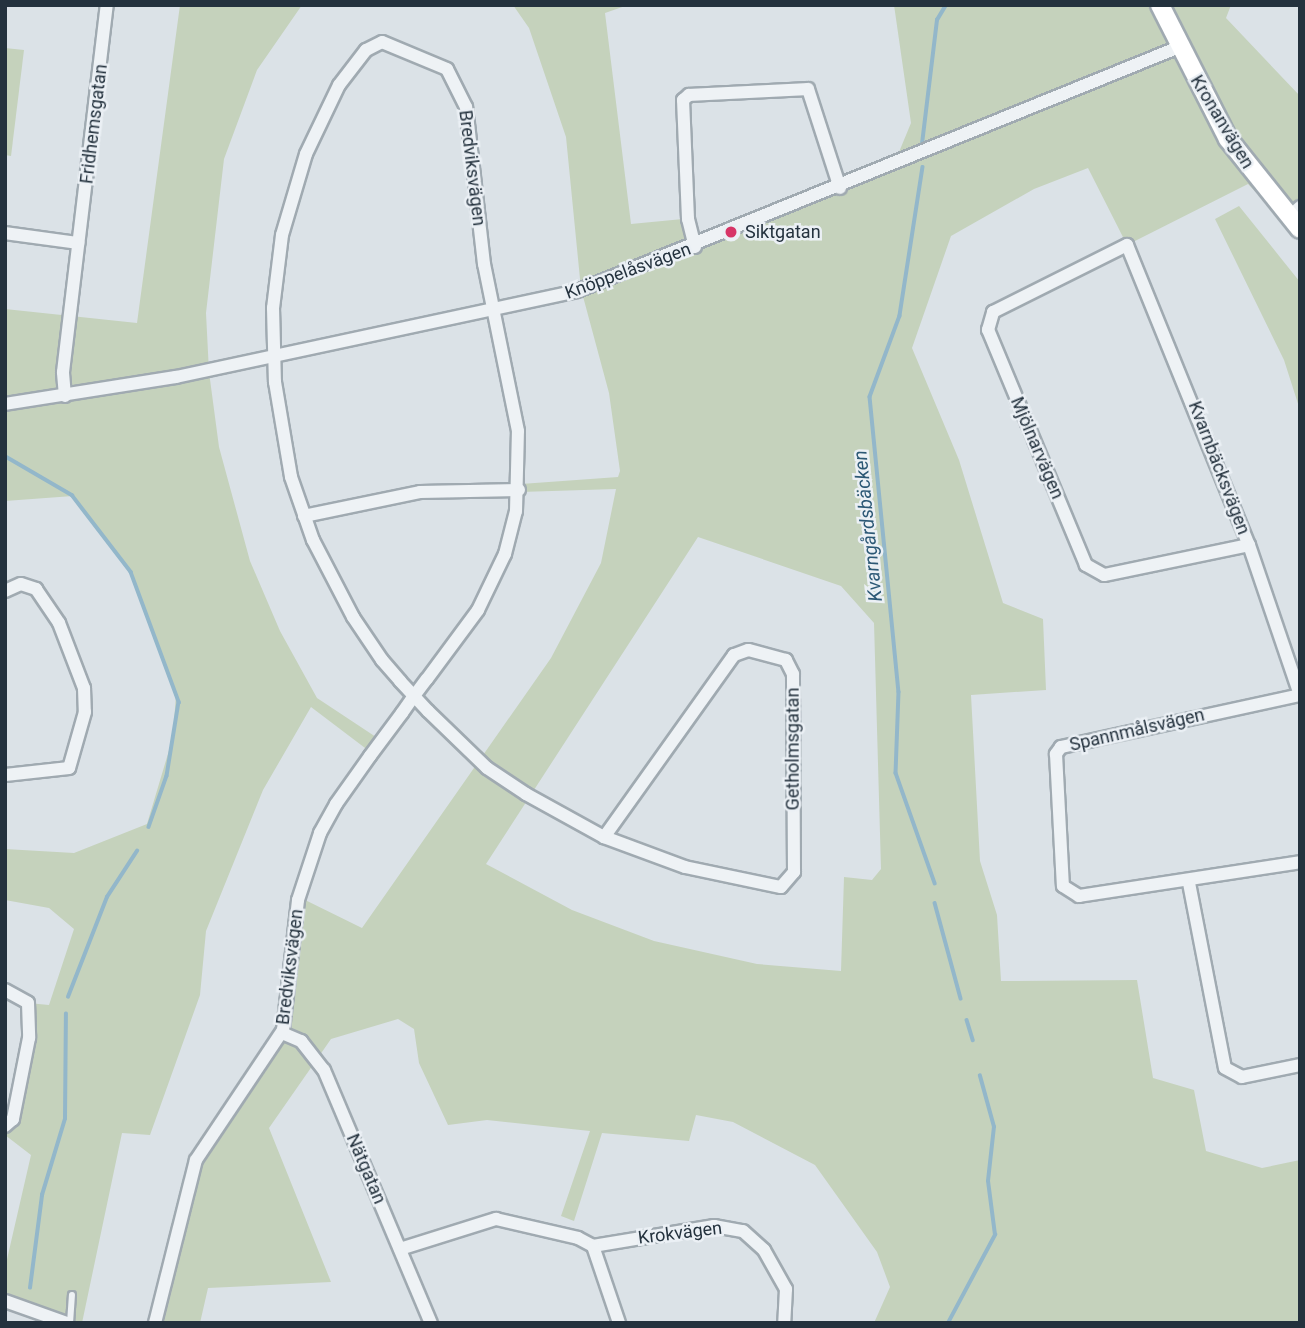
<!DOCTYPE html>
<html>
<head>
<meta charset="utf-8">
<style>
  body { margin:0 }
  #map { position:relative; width:1305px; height:1328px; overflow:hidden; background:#dbe2e7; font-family:Roboto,sans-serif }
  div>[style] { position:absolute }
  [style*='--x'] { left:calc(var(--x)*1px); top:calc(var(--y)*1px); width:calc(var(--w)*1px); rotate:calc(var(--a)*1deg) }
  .green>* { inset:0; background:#c5d2bc }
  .stream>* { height:3.5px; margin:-1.75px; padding:0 1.75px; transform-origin:1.75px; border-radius:1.75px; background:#93b7ca }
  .roads { filter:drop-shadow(2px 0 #a0aab1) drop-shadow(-2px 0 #a0aab1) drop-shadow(0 2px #a0aab1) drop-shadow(0 -2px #a0aab1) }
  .lane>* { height:6px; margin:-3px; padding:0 3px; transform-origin:3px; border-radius:3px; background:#eef2f5 }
  .street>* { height:12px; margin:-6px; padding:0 6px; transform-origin:6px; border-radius:6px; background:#eef2f5 }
  .secondary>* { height:18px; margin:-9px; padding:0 9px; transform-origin:9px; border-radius:9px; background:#fff }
  .dots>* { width:19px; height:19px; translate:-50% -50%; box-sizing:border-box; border:4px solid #ebf0f5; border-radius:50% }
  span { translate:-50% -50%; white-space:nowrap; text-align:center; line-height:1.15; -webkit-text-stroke:5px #ebf0f5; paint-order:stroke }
  .street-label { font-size:18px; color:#24323e }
  .poi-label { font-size:18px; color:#24323e }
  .left { translate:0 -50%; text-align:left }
  .water-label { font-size:19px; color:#2c5875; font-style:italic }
  .frame { position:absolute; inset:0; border:7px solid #24323e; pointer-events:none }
</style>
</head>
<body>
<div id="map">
  <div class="green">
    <div style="clip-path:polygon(180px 5px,302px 5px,257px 70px,224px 159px,206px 313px,209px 372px,219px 447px,250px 561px,280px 631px,317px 698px,382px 741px,373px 754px,311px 707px,263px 790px,206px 931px,200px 995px,150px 1135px,122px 1133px,82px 1323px,39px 1323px,35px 1311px,5px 1301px,5px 1268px,31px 1155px,5px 1135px,5px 1124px,14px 1117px,28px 1003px,49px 1005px,74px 929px,49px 908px,5px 900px,5px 849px,74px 853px,147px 824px,173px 737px,176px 694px,131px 572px,73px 496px,5px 501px,5px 309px,137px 323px)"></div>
    <div style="clip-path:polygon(evenodd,513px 5px,628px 5px,605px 13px,631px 224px,683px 219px,694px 247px,892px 169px,911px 123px,894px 5px,1231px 5px,1226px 18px,1300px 96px,1300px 237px,1248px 184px,1127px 245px,1088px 168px,1034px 189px,951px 236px,912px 348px,959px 460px,1003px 603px,1043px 619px,1046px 690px,971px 695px,980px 861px,997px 915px,1001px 981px,1137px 980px,1153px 1078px,1194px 1090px,1206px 1151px,1262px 1168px,1300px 1160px,1300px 1323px,874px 1323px,890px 1287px,877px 1252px,815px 1165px,733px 1122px,696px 1115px,689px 1141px,602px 1133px,574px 1221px,561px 1216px,590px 1131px,487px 1120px,448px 1125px,419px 1063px,414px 1029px,398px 1019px,331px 1039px,269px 1128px,331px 1282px,208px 1288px,200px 1323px,155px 1323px,197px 1161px,282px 1033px,299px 897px,362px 928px,551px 658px,601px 563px,616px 489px,520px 492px,521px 484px,618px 477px,620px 471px,609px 393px,581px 289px,566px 137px,529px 28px,513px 5px,698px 537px,841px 586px,874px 623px,881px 869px,872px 880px,844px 877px,841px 971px,757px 964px,654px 941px,572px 910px,486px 864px,698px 537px)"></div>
    <div style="clip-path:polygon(5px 48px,24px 50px,11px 156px,5px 155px)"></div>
    <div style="clip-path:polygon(1239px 206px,1300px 282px,1300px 410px,1284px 360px,1215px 219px)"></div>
  </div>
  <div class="stream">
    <div style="--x:922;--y:144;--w:125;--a:-83.1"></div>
    <div style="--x:937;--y:20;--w:17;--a:-59"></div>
    <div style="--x:923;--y:167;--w:151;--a:98.8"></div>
    <div style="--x:900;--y:316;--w:86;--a:110.3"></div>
    <div style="--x:870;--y:397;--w:296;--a:84.4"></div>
    <div style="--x:899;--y:692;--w:81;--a:92.1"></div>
    <div style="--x:896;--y:773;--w:117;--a:70.5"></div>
    <div style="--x:5;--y:456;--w:78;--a:30.2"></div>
    <div style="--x:72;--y:495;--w:97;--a:52.5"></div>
    <div style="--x:131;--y:572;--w:139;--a:69.7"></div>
    <div style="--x:179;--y:702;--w:75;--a:99.2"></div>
    <div style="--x:167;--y:776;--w:54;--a:109.4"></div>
    <div style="--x:935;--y:903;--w:99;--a:74.8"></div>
    <div style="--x:68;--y:997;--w:107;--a:-68.7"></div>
    <div style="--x:107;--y:897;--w:55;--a:-56.9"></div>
    <div style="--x:967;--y:1020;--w:21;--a:73"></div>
    <div style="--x:30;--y:1288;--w:94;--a:-82.6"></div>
    <div style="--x:42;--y:1195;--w:79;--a:-73.2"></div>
    <div style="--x:65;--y:1119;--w:105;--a:-89.5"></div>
    <div style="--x:948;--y:1323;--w:100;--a:-61.9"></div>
    <div style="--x:995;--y:1235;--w:54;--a:-97.4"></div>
    <div style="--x:988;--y:1181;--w:54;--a:-83.7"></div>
    <div style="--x:994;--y:1127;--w:53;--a:-105.4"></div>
  </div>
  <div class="roads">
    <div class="lane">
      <div style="--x:70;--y:1323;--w:28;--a:-86"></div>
    </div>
    <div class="street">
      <div style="--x:1289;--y:217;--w:15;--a:-42"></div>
      <div style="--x:5;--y:233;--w:74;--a:7.8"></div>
      <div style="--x:695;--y:247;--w:29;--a:-104"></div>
      <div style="--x:688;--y:219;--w:119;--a:-92.4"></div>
      <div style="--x:683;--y:100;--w:8;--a:-40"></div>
      <div style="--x:689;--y:95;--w:119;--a:-2.9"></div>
      <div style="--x:808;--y:89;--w:104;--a:72.1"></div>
      <div style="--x:65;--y:396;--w:24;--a:-95"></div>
      <div style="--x:63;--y:372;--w:370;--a:-83.2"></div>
      <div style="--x:5;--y:404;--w:173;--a:-9"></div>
      <div style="--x:176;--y:377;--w:410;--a:-12.1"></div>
      <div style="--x:577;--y:291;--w:650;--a:-22.06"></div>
      <div style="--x:304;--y:516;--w:118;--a:-11.7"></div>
      <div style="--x:420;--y:492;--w:99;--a:-1.2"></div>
      <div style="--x:1249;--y:545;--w:148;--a:168.3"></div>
      <div style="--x:1104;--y:575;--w:21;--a:-151"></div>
      <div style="--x:1086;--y:565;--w:255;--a:-112.6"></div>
      <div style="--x:988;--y:330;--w:19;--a:-74"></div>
      <div style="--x:993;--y:312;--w:150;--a:-26.6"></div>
      <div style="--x:1127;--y:245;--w:324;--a:67.9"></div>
      <div style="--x:1249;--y:545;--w:158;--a:71.2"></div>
      <div style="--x:5;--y:591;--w:17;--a:-24"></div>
      <div style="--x:21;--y:584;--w:16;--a:18"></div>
      <div style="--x:36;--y:589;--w:41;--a:55.9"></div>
      <div style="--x:59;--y:623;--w:70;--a:69"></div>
      <div style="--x:84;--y:688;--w:24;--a:88"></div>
      <div style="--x:85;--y:712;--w:58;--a:105.9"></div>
      <div style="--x:69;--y:768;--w:64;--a:173.8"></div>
      <div style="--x:1300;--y:695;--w:245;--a:167.7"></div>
      <div style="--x:1061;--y:747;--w:9;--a:126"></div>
      <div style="--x:1056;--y:754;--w:132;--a:87"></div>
      <div style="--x:1063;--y:886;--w:19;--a:32"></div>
      <div style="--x:1079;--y:896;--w:224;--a:-8.7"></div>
      <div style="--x:1189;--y:883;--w:188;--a:79"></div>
      <div style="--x:1225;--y:1068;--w:19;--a:28"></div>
      <div style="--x:1242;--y:1077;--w:59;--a:-11.7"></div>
      <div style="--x:5;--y:990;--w:26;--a:29"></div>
      <div style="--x:28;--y:1003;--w:35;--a:88"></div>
      <div style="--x:29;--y:1038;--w:83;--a:101.2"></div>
      <div style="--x:13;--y:1119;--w:11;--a:139"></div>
      <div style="--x:282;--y:1033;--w:21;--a:23"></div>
      <div style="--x:301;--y:1041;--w:37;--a:52"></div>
      <div style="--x:324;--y:1070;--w:275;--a:67.1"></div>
      <div style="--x:593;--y:1246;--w:123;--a:-9.4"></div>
      <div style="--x:714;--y:1226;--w:29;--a:10"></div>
      <div style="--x:743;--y:1231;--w:28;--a:42"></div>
      <div style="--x:764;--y:1250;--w:45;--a:60.6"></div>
      <div style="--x:786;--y:1289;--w:34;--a:93"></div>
      <div style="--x:400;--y:1249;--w:101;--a:-17.4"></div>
      <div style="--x:496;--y:1219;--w:84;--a:13"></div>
      <div style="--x:578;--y:1238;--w:17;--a:28"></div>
      <div style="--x:593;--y:1246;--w:81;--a:71.3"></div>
      <div style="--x:5;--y:1301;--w:66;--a:19.5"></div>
      <div style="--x:155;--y:1323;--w:168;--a:-75.9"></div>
      <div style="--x:196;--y:1160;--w:156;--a:-56.2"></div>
      <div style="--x:283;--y:1030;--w:131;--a:-83.4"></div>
      <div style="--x:298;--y:900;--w:71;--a:-71.8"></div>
      <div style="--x:320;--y:833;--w:33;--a:-61"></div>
      <div style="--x:336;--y:804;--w:59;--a:-54.7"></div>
      <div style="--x:370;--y:756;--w:54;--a:-53.3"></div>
      <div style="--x:402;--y:713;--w:21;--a:-55"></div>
      <div style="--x:414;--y:696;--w:21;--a:-53"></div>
      <div style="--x:427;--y:679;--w:86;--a:-53.5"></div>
      <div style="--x:478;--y:610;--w:62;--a:-64.3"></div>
      <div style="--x:505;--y:554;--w:44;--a:-75.7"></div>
      <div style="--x:516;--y:511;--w:80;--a:-88.6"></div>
      <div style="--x:518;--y:431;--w:170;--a:-101.5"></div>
      <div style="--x:484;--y:264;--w:158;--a:-96.5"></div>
      <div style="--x:466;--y:107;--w:42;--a:-116.6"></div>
      <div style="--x:447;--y:69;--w:70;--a:-157.4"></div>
      <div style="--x:382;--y:42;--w:18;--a:153"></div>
      <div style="--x:366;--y:50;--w:44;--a:127.6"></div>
      <div style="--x:339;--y:85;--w:76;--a:115.6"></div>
      <div style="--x:306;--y:154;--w:84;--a:106.5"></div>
      <div style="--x:282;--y:235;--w:74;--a:97"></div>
      <div style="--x:273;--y:308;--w:74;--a:88.5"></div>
      <div style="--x:275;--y:382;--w:96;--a:80.4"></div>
      <div style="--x:291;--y:477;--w:67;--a:70.8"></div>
      <div style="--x:313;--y:540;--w:87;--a:62.5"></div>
      <div style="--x:353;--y:617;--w:52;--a:56"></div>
      <div style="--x:382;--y:660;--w:28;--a:49"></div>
      <div style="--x:400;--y:681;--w:41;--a:47"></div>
      <div style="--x:428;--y:711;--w:82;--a:44"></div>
      <div style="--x:487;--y:768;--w:47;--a:33.7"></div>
      <div style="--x:526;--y:794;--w:89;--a:28.9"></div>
      <div style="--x:604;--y:837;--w:86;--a:20.3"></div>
      <div style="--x:685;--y:867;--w:98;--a:11.8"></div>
      <div style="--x:781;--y:887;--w:20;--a:-49"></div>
      <div style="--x:794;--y:872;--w:198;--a:-90.3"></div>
      <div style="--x:793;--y:674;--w:16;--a:-117"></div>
      <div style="--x:786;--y:660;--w:39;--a:-165"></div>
      <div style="--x:748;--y:650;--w:15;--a:160"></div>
      <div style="--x:734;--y:655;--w:224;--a:125.5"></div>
    </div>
    <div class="secondary">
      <div style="--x:1160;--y:5;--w:150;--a:63.1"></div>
      <div style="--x:1228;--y:139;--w:115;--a:51.3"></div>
    </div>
  </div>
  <div class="dots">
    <div style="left:731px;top:232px;background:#d73567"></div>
  </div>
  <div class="street-label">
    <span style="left:1222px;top:122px;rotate:59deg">Kronanvägen</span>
    <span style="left:94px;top:124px;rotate:-83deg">Fridhemsgatan</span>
    <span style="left:472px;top:168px;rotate:83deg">Bredviksvägen</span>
    <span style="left:628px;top:271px;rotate:-20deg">Knöppelåsvägen</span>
    <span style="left:1037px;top:448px;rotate:67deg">Mjölnarvägen</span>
    <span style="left:1219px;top:468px;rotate:69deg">Kvarnbäcksvägen</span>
    <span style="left:1137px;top:730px;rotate:-13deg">Spannmålsvägen</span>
    <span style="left:793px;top:749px;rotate:-90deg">Getholmsgatan</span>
    <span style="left:290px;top:967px;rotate:-83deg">Bredviksvägen</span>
    <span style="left:366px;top:1169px;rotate:67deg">Nätgatan</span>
    <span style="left:680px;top:1233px;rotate:-7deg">Krokvägen</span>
  </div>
  <div class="poi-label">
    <span class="left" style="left:745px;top:232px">Siktgatan</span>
  </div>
  <div class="water-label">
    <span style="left:868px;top:526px;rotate:-96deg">Kvarngårdsbäcken</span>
  </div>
  <div class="frame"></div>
</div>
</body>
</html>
